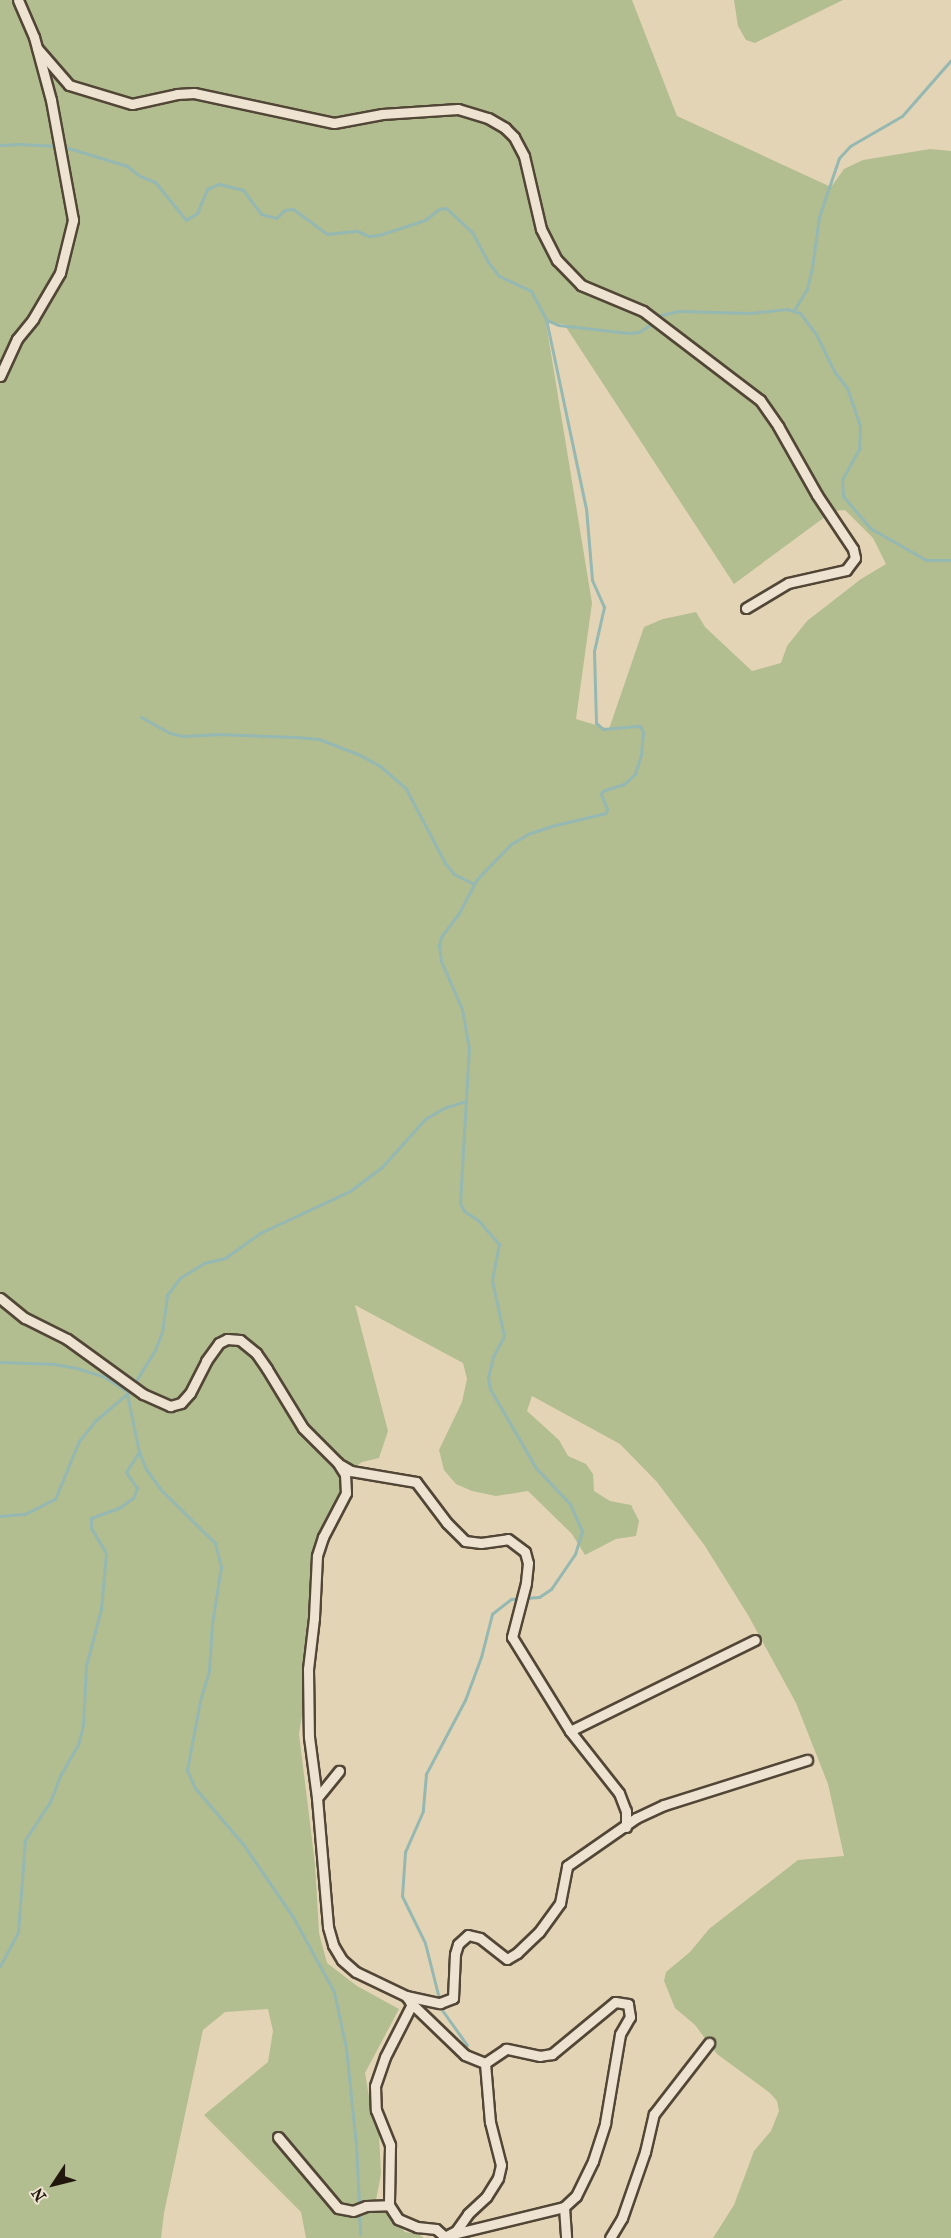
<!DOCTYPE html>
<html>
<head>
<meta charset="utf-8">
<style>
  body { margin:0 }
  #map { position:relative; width:951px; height:2238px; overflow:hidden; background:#e4d4b6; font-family:"IM FELL French Canon",serif }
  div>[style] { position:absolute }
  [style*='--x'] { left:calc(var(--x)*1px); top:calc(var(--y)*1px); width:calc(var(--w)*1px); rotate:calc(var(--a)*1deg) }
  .green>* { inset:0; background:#b2bd90 }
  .stream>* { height:3px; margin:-1.5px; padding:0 1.5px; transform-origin:1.5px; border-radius:1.5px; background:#95b8b2 }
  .roads { filter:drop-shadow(2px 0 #524636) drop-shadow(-2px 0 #524636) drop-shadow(0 2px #524636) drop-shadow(0 -2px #524636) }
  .street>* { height:9px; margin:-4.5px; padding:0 4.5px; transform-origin:4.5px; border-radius:4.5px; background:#ede3d0 }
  span { translate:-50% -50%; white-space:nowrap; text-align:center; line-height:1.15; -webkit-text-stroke:4.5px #ede3d0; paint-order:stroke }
  .north { position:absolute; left:24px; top:2154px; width:60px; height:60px; -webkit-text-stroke:4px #ede3d0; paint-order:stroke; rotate:235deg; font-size:16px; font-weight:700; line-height:24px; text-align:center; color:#22170c }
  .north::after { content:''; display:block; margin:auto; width:21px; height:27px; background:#22170c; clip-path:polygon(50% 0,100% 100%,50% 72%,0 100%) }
</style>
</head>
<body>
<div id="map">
  <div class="green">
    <div style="clip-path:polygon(evenodd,0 0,632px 0,677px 116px,831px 187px,844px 169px,863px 160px,930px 149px,951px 151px,951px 2238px,713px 2238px,734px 2205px,754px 2151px,771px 2131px,779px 2111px,777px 2101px,770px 2093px,717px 2054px,695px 2025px,675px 2008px,664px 1981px,666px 1972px,690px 1952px,709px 1929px,798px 1860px,844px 1856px,828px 1784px,796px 1703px,748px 1615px,705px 1546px,657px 1482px,620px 1444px,532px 1396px,527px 1411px,559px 1440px,568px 1456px,586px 1464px,593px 1474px,594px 1491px,610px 1501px,631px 1505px,639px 1521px,636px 1536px,616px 1539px,585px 1555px,572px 1534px,528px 1491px,496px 1496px,472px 1491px,456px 1484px,444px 1470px,439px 1450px,462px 1402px,467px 1379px,463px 1363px,355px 1305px,388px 1431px,379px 1458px,362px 1462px,353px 1468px,321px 1538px,309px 1672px,299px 1734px,315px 1864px,319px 1933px,327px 1963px,357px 1986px,399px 2009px,365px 2073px,373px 2120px,379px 2134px,381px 2174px,376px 2200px,405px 2232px,418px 2234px,424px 2238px,306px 2238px,301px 2212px,204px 2115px,268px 2062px,273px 2031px,268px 2009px,225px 2012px,203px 2030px,164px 2213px,161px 2238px,0 2238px,0 0,546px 323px,564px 324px,734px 584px,833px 511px,845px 510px,873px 538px,886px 564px,861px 579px,807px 621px,787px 646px,781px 663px,752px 671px,705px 627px,696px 612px,663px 619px,644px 627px,609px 729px,576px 719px,592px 603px,546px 323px)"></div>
    <div style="clip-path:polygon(734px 0,843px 0,755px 43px,746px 40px,738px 26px)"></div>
  </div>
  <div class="stream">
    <div style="--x:0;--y:145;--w:18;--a:-3"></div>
    <div style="--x:18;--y:144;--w:35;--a:3"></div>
    <div style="--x:65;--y:147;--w:65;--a:17"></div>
    <div style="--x:127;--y:166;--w:16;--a:38"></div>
    <div style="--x:140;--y:176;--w:16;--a:22"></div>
    <div style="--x:155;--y:182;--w:49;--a:50.8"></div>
    <div style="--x:186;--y:220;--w:13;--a:-32"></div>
    <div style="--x:197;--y:213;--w:26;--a:-67"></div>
    <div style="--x:207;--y:189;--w:13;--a:-23"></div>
    <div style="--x:219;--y:184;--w:25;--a:14"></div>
    <div style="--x:243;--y:190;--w:30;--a:53"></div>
    <div style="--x:261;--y:214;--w:16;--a:15"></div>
    <div style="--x:276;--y:218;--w:12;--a:-42"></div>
    <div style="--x:285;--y:210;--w:8;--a:-7"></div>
    <div style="--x:293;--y:209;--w:42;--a:36.3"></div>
    <div style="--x:327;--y:234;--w:30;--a:-6"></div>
    <div style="--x:357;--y:231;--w:13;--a:23"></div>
    <div style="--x:369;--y:236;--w:10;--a:-6"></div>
    <div style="--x:379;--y:235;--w:48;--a:-18.1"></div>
    <div style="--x:425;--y:220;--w:18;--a:-38"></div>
    <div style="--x:439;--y:209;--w:7;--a:-8"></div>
    <div style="--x:446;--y:208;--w:35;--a:43"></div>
    <div style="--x:472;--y:232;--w:34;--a:62"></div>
    <div style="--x:488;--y:262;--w:18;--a:52"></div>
    <div style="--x:499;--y:276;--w:35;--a:25"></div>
    <div style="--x:531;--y:291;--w:32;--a:62"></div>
    <div style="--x:546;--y:319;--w:193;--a:78.1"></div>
    <div style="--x:586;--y:508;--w:72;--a:85.2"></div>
    <div style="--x:592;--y:580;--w:30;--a:66"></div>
    <div style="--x:604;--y:607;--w:45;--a:102.8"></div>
    <div style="--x:594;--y:651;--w:72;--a:88.4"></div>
    <div style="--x:596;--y:723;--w:9;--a:41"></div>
    <div style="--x:603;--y:729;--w:37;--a:-5"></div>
    <div style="--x:640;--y:726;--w:7;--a:63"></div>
    <div style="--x:643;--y:732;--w:23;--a:95"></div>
    <div style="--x:641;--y:755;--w:20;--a:108"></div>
    <div style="--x:635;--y:774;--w:15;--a:138"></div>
    <div style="--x:624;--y:784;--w:22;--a:162"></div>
    <div style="--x:603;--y:791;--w:4;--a:124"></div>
    <div style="--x:601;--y:794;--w:16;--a:68"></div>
    <div style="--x:607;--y:809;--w:4;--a:104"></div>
    <div style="--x:606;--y:813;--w:56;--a:166.5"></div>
    <div style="--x:552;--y:826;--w:25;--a:162"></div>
    <div style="--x:528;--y:834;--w:21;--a:149"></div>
    <div style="--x:510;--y:845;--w:47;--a:134.1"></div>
    <div style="--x:477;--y:879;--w:38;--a:118"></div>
    <div style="--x:459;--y:913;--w:30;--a:127"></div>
    <div style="--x:441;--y:937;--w:8;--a:104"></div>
    <div style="--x:439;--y:945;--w:16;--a:83"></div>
    <div style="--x:441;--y:961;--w:52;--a:66.4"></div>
    <div style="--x:462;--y:1009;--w:39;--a:80"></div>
    <div style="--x:469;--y:1047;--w:156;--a:93.3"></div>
    <div style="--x:460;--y:1203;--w:9;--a:63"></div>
    <div style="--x:464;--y:1211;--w:17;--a:33"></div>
    <div style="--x:478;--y:1220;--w:32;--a:49"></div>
    <div style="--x:499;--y:1244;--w:37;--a:101"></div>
    <div style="--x:492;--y:1280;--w:57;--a:77.9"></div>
    <div style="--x:504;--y:1336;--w:24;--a:118"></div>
    <div style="--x:493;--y:1357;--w:21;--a:104"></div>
    <div style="--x:488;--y:1377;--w:12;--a:81"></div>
    <div style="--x:490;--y:1389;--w:91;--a:59.8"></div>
    <div style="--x:536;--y:1468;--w:50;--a:46.6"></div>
    <div style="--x:570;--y:1504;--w:30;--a:66"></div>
    <div style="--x:582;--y:1531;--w:24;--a:107"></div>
    <div style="--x:575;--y:1554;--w:42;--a:124.4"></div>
    <div style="--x:551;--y:1589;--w:14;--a:146"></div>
    <div style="--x:539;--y:1597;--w:28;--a:176"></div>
    <div style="--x:511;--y:1599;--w:24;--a:142"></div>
    <div style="--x:492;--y:1614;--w:44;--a:104.3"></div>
    <div style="--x:481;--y:1657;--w:46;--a:110.4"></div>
    <div style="--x:465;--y:1700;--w:84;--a:117.8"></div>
    <div style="--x:426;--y:1774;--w:37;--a:95"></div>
    <div style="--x:423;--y:1811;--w:45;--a:113.7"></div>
    <div style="--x:405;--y:1852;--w:44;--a:93.9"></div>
    <div style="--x:402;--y:1896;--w:52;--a:63.9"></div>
    <div style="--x:425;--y:1943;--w:69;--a:75.8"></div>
    <div style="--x:442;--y:2010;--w:43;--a:54.5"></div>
    <div style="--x:794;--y:310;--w:25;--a:-58"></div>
    <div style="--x:807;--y:289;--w:22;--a:-77"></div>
    <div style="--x:812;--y:268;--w:51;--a:-82.2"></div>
    <div style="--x:819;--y:217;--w:62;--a:-71.3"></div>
    <div style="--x:839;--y:158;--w:16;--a:-47"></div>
    <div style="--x:850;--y:146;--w:60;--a:-30"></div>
    <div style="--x:902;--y:116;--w:74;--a:-48.8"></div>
    <div style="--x:661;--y:315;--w:18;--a:-13"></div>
    <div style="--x:679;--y:311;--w:71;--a:1.6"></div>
    <div style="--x:750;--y:313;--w:37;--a:-6"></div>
    <div style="--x:787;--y:309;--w:14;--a:17"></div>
    <div style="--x:800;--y:313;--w:26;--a:53"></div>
    <div style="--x:816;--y:334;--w:41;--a:64.1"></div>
    <div style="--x:834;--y:371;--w:21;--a:53"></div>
    <div style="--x:847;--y:388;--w:40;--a:71.1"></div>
    <div style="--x:860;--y:426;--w:23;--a:92"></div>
    <div style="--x:859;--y:449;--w:35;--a:119"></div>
    <div style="--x:842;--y:480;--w:16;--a:86"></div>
    <div style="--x:843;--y:496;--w:42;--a:49.8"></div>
    <div style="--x:870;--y:528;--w:64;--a:29.7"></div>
    <div style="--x:926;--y:560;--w:25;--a:0"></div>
    <div style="--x:547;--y:320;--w:12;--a:24"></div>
    <div style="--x:558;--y:325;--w:71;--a:6.4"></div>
    <div style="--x:629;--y:333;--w:10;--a:-6"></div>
    <div style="--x:639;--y:332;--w:17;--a:-33"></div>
    <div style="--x:141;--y:717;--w:33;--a:29"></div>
    <div style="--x:170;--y:733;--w:13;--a:13"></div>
    <div style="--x:183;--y:736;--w:34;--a:-3"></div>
    <div style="--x:217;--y:734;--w:78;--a:2.2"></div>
    <div style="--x:295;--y:737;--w:24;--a:5"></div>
    <div style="--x:319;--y:739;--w:44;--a:21.3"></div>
    <div style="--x:360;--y:755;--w:23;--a:29"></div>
    <div style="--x:380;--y:766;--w:35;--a:41"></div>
    <div style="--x:406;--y:789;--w:84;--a:62.2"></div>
    <div style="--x:445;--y:863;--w:14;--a:51"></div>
    <div style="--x:454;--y:874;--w:22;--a:27"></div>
    <div style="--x:0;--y:1362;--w:54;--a:2.1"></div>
    <div style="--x:54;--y:1364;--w:22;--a:10"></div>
    <div style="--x:76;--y:1368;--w:28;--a:17"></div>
    <div style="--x:103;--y:1376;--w:31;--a:32"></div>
    <div style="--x:127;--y:1394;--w:59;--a:78.3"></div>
    <div style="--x:139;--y:1452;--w:18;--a:68"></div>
    <div style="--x:146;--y:1469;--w:26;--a:54"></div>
    <div style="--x:161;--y:1490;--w:76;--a:44.5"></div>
    <div style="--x:215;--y:1543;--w:25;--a:76"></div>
    <div style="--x:221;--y:1567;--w:57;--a:99.1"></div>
    <div style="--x:212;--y:1623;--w:48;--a:93.6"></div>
    <div style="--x:209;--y:1671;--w:31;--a:107"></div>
    <div style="--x:200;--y:1701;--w:70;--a:100.7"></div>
    <div style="--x:187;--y:1770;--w:20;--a:66"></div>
    <div style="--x:195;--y:1788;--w:74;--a:49.4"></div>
    <div style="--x:243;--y:1844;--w:88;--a:55.6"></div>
    <div style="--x:293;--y:1917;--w:85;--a:61.3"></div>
    <div style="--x:334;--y:1992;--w:57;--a:77.9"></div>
    <div style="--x:346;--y:2048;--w:98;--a:84.1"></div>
    <div style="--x:356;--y:2145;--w:60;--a:87.1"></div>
    <div style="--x:0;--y:1516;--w:25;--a:-5"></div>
    <div style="--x:25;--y:1514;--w:34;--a:-27"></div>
    <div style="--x:55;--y:1499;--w:63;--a:-67.5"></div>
    <div style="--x:79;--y:1441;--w:26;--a:-51"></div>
    <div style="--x:95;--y:1421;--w:45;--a:-40.5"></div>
    <div style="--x:129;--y:1392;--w:49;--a:-58.2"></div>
    <div style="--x:155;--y:1350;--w:19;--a:-69"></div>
    <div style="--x:162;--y:1332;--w:37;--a:-82"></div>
    <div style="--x:167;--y:1295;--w:21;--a:-53"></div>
    <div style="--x:180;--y:1278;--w:28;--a:-32"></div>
    <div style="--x:204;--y:1263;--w:22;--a:-13"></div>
    <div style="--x:225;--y:1258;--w:43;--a:-35.5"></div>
    <div style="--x:260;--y:1233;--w:99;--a:-25"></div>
    <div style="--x:350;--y:1191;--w:40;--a:-37"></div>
    <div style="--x:382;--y:1167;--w:64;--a:-48.1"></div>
    <div style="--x:425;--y:1119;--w:22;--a:-30"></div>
    <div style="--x:444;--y:1108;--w:23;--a:-18"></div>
    <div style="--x:0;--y:1966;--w:38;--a:-62"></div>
    <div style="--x:18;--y:1932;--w:92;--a:-85.6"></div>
    <div style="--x:25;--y:1840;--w:45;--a:-56.7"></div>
    <div style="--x:50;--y:1802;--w:30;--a:-69"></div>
    <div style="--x:61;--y:1774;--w:34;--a:-60"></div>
    <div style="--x:78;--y:1745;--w:21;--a:-76"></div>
    <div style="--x:83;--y:1725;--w:59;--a:-87.1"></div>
    <div style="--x:86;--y:1666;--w:59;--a:-75.3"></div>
    <div style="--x:101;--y:1609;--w:56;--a:-84.9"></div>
    <div style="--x:106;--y:1553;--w:29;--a:-121"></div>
    <div style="--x:91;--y:1528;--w:10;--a:-90"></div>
    <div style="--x:91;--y:1518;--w:30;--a:-20"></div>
    <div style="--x:119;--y:1508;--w:17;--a:-36"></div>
    <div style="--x:133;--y:1498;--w:11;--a:-68"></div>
    <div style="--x:137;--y:1488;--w:19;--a:-125"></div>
    <div style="--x:126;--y:1472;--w:24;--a:-57"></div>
    <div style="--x:359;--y:2212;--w:22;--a:87"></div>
  </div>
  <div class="roads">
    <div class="street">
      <div style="--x:37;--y:48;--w:49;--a:49.1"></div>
      <div style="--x:69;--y:85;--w:66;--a:16.8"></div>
      <div style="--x:132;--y:104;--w:46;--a:-12.5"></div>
      <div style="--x:177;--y:94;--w:17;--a:-3"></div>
      <div style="--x:194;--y:93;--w:143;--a:12.1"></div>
      <div style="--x:334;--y:123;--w:49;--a:-10.6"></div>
      <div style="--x:382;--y:114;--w:76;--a:-3.8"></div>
      <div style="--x:458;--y:109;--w:31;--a:17"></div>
      <div style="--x:488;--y:118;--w:20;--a:30"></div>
      <div style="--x:505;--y:128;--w:13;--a:45"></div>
      <div style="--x:514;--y:137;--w:21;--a:62"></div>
      <div style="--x:524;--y:156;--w:75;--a:76.9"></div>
      <div style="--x:541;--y:229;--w:35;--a:63"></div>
      <div style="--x:557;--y:260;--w:35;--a:46"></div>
      <div style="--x:581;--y:285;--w:67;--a:22.8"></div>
      <div style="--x:643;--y:311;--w:147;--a:37.3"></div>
      <div style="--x:760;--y:400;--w:32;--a:55"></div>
      <div style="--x:778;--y:426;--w:79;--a:60.5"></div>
      <div style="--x:817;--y:495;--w:65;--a:56.3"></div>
      <div style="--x:853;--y:549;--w:9;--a:77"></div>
      <div style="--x:855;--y:558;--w:15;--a:127"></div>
      <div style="--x:846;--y:570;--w:59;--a:167.4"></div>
      <div style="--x:788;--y:583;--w:49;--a:149.2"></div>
      <div style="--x:0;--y:376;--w:41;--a:-65.3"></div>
      <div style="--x:17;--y:339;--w:26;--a:-51"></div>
      <div style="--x:33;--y:319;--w:53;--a:-59.6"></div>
      <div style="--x:60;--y:273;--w:55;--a:-76.2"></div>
      <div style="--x:73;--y:220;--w:122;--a:-100.4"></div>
      <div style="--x:51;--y:100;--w:65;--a:-105.1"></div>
      <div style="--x:34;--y:37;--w:40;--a:-113.4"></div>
      <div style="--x:0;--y:1298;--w:32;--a:39"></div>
      <div style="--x:25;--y:1318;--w:47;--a:26.6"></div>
      <div style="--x:67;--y:1339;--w:94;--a:35.9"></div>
      <div style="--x:143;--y:1394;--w:30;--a:24"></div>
      <div style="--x:170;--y:1406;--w:11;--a:-15"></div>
      <div style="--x:181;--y:1403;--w:13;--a:-48"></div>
      <div style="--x:190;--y:1393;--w:36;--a:-63"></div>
      <div style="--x:206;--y:1361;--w:22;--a:-54"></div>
      <div style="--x:219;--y:1343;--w:9;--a:-27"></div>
      <div style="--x:227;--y:1339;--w:13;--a:4"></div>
      <div style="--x:240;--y:1340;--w:21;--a:39"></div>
      <div style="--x:256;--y:1353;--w:19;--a:55"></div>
      <div style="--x:267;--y:1369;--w:69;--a:58.6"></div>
      <div style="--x:303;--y:1428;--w:49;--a:45"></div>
      <div style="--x:338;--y:1463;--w:13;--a:58"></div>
      <div style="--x:345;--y:1474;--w:19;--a:87"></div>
      <div style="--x:346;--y:1493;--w:50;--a:117.6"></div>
      <div style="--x:323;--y:1537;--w:20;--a:108"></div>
      <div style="--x:317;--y:1556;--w:62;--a:92.8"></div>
      <div style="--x:314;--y:1618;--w:51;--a:96.7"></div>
      <div style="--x:308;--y:1669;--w:68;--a:89.2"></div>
      <div style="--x:309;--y:1737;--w:62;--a:82.5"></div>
      <div style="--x:317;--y:1798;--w:35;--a:-51"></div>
      <div style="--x:341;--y:1465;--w:12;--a:31"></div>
      <div style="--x:351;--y:1471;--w:66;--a:9.6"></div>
      <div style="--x:416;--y:1482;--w:51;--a:52.9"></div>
      <div style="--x:447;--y:1523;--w:25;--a:45"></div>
      <div style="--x:465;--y:1541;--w:16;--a:7"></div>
      <div style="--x:481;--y:1543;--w:27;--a:-8"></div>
      <div style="--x:508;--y:1539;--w:21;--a:37"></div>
      <div style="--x:525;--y:1552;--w:11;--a:75"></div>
      <div style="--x:528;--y:1563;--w:20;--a:96"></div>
      <div style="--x:526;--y:1583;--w:56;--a:104.5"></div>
      <div style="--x:512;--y:1637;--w:110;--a:58.3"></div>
      <div style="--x:570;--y:1731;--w:79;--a:51.7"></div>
      <div style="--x:619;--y:1793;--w:19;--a:69"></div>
      <div style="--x:626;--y:1811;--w:16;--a:90"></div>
      <div style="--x:570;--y:1731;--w:206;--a:-26.2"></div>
      <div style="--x:317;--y:1798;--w:129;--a:85.1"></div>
      <div style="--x:328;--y:1927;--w:19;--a:74"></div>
      <div style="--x:333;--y:1945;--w:17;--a:59"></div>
      <div style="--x:342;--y:1960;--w:18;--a:41"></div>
      <div style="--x:356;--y:1972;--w:55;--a:25.6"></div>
      <div style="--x:406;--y:1996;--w:10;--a:53"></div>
      <div style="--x:412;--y:2004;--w:59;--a:117"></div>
      <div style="--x:385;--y:2057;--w:31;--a:109"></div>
      <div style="--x:375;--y:2086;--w:24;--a:88"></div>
      <div style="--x:376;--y:2110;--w:38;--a:68"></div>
      <div style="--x:390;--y:2145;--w:60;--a:91"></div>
      <div style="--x:389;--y:2205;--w:17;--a:57"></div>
      <div style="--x:398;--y:2219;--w:21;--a:23"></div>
      <div style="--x:417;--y:2227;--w:19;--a:6"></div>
      <div style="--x:436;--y:2229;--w:13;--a:42"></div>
      <div style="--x:406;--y:1996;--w:35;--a:12"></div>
      <div style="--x:440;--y:2003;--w:14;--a:-21"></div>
      <div style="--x:453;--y:1998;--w:44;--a:-87.4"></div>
      <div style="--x:455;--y:1954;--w:10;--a:-73"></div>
      <div style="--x:458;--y:1944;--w:13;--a:-42"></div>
      <div style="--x:468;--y:1935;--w:12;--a:14"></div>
      <div style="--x:480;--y:1938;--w:34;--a:38"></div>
      <div style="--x:507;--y:1959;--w:12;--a:-31"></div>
      <div style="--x:517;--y:1953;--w:30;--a:-44"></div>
      <div style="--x:539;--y:1932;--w:36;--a:-54"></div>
      <div style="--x:560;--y:1903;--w:38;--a:-79"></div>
      <div style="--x:567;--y:1866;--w:84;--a:-34.8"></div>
      <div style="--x:636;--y:1818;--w:31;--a:-25"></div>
      <div style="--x:664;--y:1805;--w:150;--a:-17.5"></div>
      <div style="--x:410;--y:2002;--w:76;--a:43.9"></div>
      <div style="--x:465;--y:2055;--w:22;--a:22"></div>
      <div style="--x:485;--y:2063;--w:59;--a:85.2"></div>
      <div style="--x:490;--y:2122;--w:44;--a:75.7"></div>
      <div style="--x:501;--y:2165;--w:13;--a:103"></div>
      <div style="--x:498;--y:2178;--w:22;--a:122"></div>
      <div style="--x:486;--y:2197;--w:25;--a:137"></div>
      <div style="--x:468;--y:2214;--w:21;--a:125"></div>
      <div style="--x:456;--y:2231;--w:7;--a:153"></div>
      <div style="--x:278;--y:2137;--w:93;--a:49.8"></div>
      <div style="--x:338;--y:2208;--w:15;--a:11"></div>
      <div style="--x:353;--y:2211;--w:14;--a:-21"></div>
      <div style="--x:366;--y:2206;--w:23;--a:-2"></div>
      <div style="--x:564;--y:2207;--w:31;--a:86"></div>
      <div style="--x:445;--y:2236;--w:122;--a:-13.7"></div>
      <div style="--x:564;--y:2207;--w:16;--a:-43"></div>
      <div style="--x:576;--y:2196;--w:39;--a:-64"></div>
      <div style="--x:593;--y:2161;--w:40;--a:-72"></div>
      <div style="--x:605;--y:2123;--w:90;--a:-80.4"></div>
      <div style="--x:620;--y:2034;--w:20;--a:-60"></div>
      <div style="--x:630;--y:2017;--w:13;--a:-99"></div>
      <div style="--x:628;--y:2004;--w:13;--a:-171"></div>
      <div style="--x:615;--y:2002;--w:82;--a:140.5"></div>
      <div style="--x:552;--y:2054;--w:12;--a:171"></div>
      <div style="--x:540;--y:2056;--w:35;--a:-168"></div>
      <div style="--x:506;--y:2049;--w:25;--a:146"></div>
      <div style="--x:610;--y:2238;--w:23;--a:-59"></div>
      <div style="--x:622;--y:2218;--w:70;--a:-70.8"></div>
      <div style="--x:645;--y:2152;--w:39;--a:-77"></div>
      <div style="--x:654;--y:2114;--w:90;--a:-52.2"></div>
    </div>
  </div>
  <div class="north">N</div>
</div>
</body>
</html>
